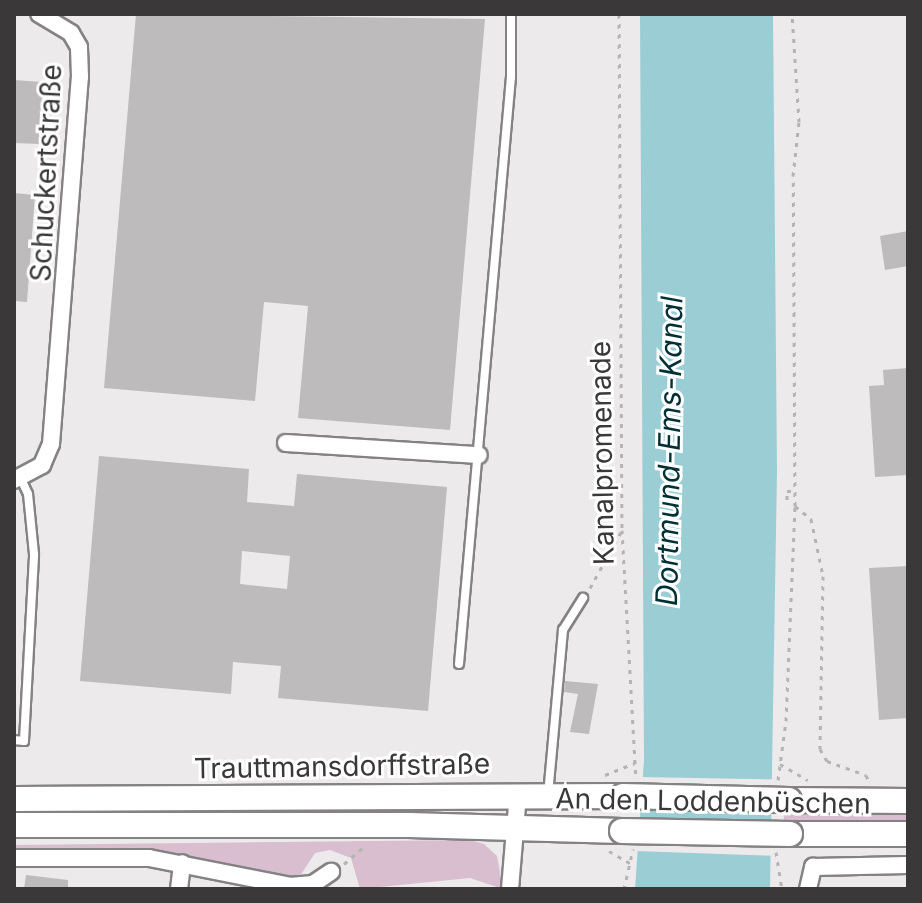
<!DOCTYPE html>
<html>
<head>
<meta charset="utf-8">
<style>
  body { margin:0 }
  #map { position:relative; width:922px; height:903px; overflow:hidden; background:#edeaec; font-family:Inter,sans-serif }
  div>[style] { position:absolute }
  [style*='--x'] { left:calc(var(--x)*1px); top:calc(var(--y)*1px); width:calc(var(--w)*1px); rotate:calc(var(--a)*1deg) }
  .green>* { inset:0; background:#d8becf; transform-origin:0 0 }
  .water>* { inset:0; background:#9acdd4 }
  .pier>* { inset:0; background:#edeaec; transform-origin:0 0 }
  .building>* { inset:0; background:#bebbbd }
  .path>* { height:3px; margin-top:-1.5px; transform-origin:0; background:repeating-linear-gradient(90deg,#b5b3b4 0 4px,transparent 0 10px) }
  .roads { filter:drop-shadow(2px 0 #858284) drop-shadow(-2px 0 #858284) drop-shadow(0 2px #858284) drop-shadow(0 -2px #858284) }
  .lane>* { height:8px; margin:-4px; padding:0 4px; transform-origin:4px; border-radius:4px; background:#fff }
  .street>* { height:16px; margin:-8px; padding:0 8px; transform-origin:8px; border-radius:8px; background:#fff }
  .secondary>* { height:24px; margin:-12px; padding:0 12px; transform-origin:12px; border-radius:12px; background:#fff }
  .bridges { filter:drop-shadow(2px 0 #858284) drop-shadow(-2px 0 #858284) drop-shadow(0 2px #858284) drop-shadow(0 -2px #858284) }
  .secondary-bridge>* { height:24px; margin:-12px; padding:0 12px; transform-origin:12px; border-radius:12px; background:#fff }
  span { translate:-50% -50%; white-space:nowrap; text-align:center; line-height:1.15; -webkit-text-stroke:6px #fff; paint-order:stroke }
  .street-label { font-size:28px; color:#3a3839 }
  .water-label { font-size:30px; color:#003036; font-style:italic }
  .frame { position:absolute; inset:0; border:16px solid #3a3839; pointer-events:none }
</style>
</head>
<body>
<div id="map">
  <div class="green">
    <div style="left:784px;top:808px;width:124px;height:17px;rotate:1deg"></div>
    <div style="clip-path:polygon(470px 840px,484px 844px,497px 856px,503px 889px,470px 878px,360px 889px,351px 858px,330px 850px,315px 853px,300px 876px,287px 878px,150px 851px,14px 851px,14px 845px)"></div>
  </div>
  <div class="water">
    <div style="clip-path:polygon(640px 14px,773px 14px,777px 471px,770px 889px,635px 889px,644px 760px)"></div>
  </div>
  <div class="pier">
    <div style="left:639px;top:777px;width:138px;height:31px;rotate:1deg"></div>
    <div style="left:636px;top:819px;width:140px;height:32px;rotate:2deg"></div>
  </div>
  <div class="building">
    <div style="clip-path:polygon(136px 14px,485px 19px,450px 430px,298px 418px,308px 306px,264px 302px,255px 401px,104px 388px)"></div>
    <div style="clip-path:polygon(14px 80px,43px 82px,39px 144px,14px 143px)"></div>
    <div style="clip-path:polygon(14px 193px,35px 195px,27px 302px,14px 301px)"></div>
    <div style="clip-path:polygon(908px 231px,908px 266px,885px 270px,880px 236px)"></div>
    <div style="clip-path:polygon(908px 368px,908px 475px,875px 477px,869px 386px,884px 385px,883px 370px)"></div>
    <div style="clip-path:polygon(evenodd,99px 456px,249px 469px,247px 502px,294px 506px,297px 474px,447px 487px,428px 711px,278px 698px,281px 666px,233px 662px,231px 694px,80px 681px,99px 456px,242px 551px,290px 556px,287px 589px,240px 584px,242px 551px)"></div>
    <div style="clip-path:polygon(908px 566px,908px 718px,879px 720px,869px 568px)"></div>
    <div style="clip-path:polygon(565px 681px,598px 684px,589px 734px,570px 732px,578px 694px,564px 692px)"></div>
    <div style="clip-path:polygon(26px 875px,68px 880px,68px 889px,24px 889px)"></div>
  </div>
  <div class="path">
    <div style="--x:619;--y:14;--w:516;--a:89.67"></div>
    <div style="--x:622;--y:530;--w:248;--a:86.8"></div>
    <div style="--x:787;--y:500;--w:9;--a:-90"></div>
    <div style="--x:787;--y:491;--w:8;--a:0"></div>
    <div style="--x:795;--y:506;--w:21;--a:39"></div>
    <div style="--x:811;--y:519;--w:58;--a:78.1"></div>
    <div style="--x:823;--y:576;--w:173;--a:91"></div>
    <div style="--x:820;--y:749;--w:14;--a:60"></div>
    <div style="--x:827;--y:761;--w:41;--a:19.7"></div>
    <div style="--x:866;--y:775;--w:8;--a:67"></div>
    <div style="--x:590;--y:588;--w:64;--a:-61"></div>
    <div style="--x:780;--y:764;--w:32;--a:30"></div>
    <div style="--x:605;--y:775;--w:32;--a:-22"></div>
    <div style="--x:778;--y:780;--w:60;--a:-82.3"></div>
    <div style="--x:786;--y:721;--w:215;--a:-87.6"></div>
    <div style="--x:795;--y:506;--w:330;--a:-90.3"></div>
    <div style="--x:793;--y:176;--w:54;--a:-83.7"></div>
    <div style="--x:799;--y:122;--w:108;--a:-93.7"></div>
    <div style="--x:609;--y:851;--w:24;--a:30"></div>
    <div style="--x:776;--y:852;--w:37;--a:81"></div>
    <div style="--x:344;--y:864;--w:28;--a:-41"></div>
    <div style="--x:624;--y:889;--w:41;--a:-77.3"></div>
  </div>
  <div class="roads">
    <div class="lane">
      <div style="--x:459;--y:664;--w:589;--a:-84.94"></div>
      <div style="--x:511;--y:77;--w:63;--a:-90"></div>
      <div style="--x:14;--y:740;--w:10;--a:6"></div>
      <div style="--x:24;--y:741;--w:187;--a:-86.9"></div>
      <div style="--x:34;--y:554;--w:60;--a:-95.7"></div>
      <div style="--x:28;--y:494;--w:17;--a:-115"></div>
      <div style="--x:549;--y:784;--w:155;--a:-84.8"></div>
      <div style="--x:563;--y:630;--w:38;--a:-58"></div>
    </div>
    <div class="street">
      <div style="--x:286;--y:443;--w:193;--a:3.6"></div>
      <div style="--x:14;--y:480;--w:32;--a:-28"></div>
      <div style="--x:42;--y:465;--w:23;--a:-67"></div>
      <div style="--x:51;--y:444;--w:368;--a:-85.5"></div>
      <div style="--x:80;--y:77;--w:30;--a:-92"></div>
      <div style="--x:79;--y:47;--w:16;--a:-120"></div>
      <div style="--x:71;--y:33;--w:37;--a:-149"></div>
      <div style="--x:14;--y:858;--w:135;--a:0"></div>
      <div style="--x:149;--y:858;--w:144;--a:11.2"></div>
      <div style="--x:290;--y:886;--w:23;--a:-5"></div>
      <div style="--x:313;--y:884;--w:22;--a:-34"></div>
      <div style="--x:179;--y:889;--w:26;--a:-83"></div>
      <div style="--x:510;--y:889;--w:95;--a:-85.2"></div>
      <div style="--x:808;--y:889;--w:23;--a:-77"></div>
      <div style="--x:813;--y:867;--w:95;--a:-1.2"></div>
    </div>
    <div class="secondary">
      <div style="--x:14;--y:799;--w:609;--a:-0.28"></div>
      <div style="--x:789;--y:800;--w:119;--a:0.5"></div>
      <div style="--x:14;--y:825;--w:395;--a:0"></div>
      <div style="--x:409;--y:825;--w:213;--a:1.6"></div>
      <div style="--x:790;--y:834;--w:118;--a:0"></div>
    </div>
  </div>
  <div class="bridges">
    <div class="secondary-bridge">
      <div style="--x:623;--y:796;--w:166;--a:1.4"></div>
      <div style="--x:622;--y:831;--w:168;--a:1"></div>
    </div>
  </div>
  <div class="street-label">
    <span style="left:46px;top:173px;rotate:-87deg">Schuckertstraße</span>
    <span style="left:602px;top:453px;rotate:-91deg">Kanalpromenade</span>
    <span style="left:342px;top:766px;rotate:-1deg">Trauttmansdorffstraße</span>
    <span style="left:713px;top:801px;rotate:1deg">An den Loddenbüschen</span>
  </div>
  <div class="water-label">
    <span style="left:669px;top:451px;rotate:-89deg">Dortmund-Ems-Kanal</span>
  </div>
  <div class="frame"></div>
</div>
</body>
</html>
